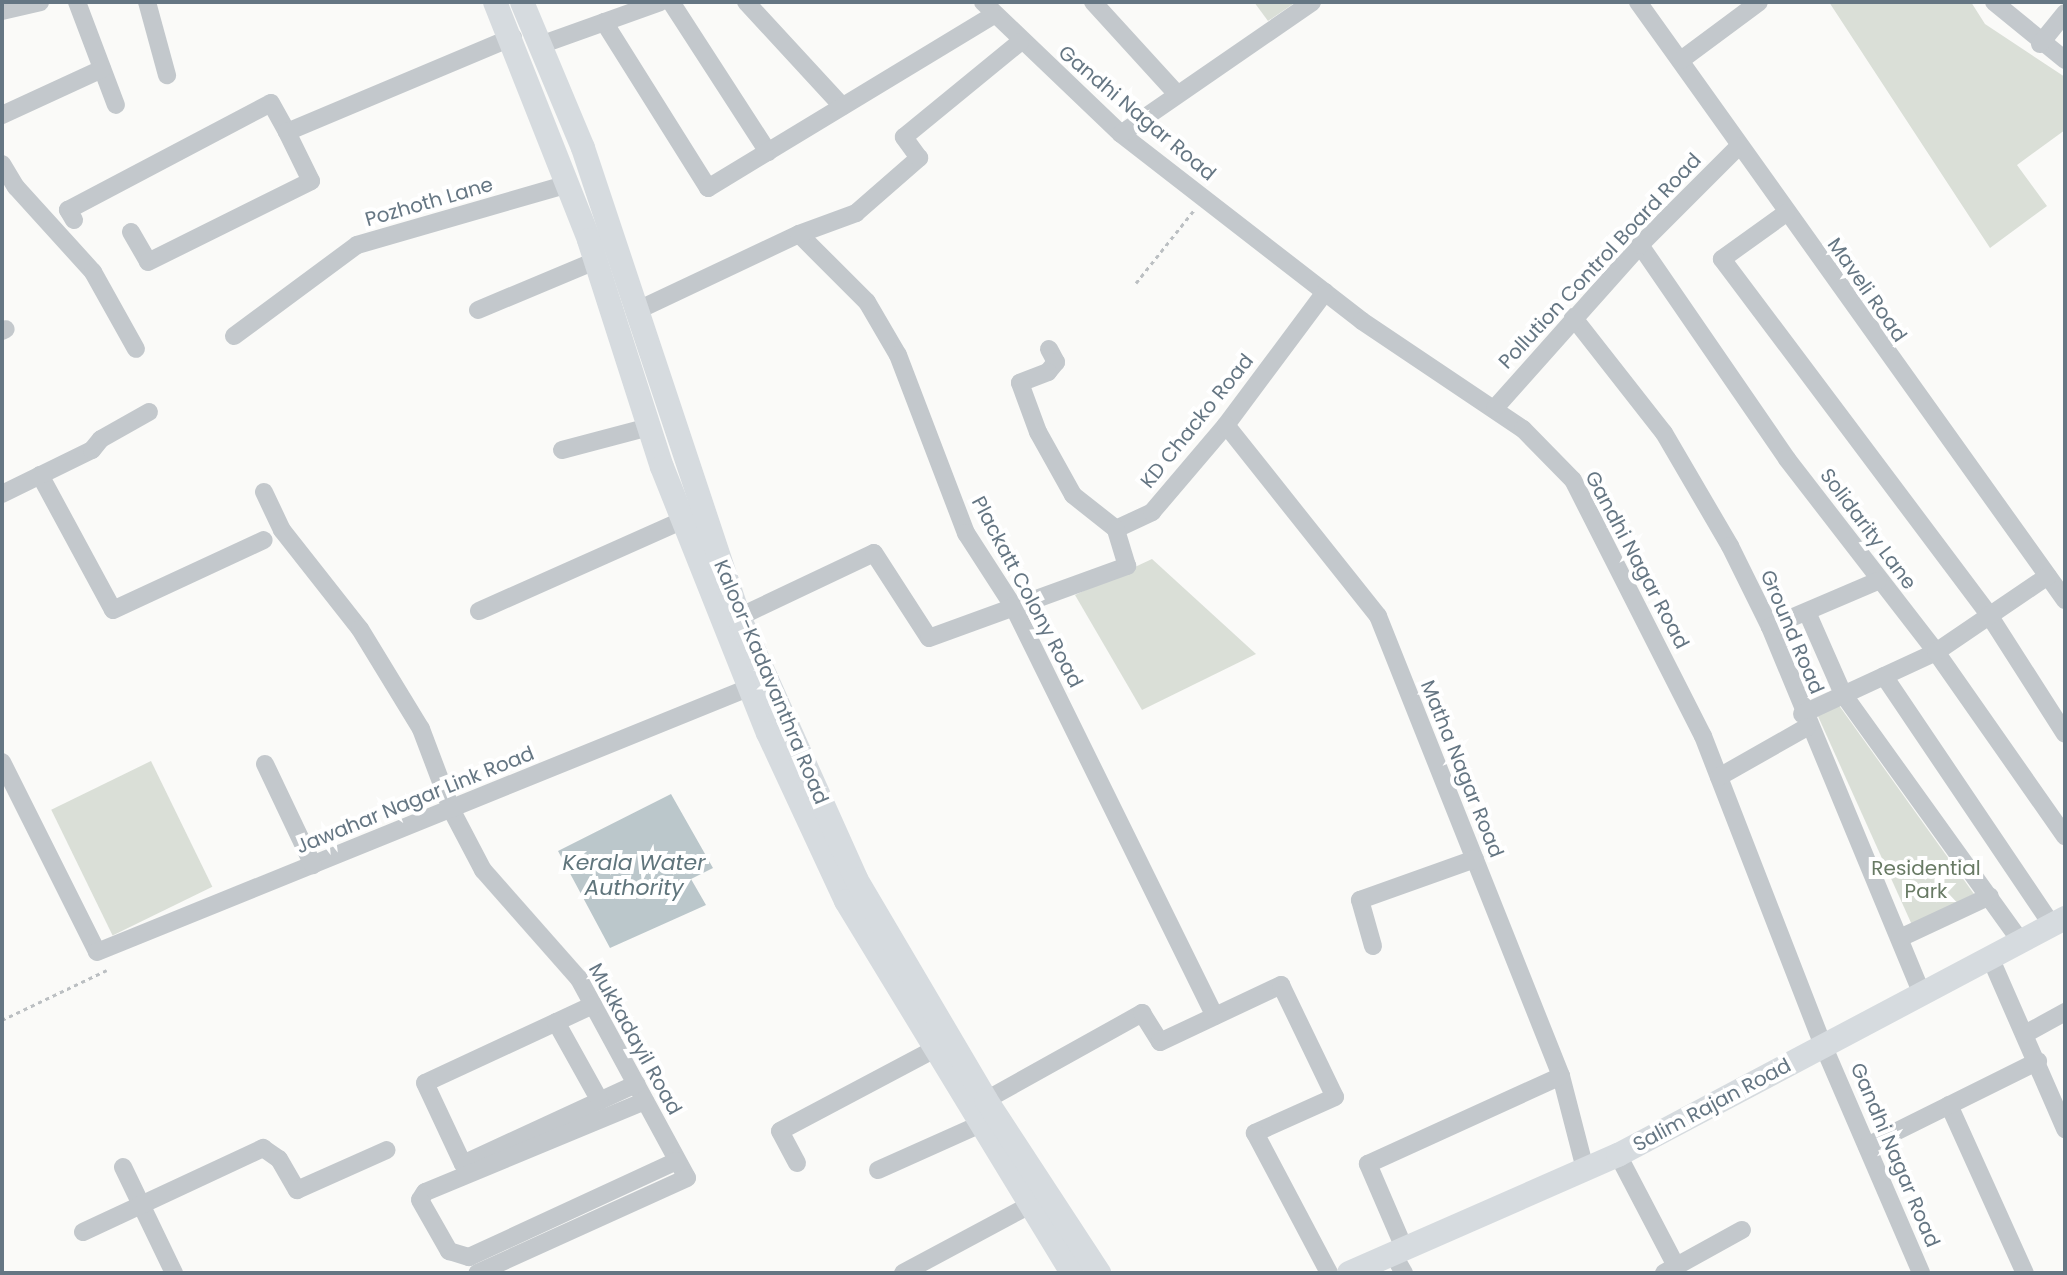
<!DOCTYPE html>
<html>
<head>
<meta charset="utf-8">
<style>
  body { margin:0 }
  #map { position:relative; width:2067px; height:1275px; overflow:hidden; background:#fafaf8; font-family:Poppins,sans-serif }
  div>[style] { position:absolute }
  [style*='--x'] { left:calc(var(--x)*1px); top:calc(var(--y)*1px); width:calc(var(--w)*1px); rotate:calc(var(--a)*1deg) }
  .green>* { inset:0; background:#dadfd7; transform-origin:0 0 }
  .water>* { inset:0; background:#bbc7cb }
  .path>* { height:3px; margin-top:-1.5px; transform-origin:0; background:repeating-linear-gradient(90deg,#bbbfc2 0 4px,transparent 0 8px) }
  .minor>* { height:18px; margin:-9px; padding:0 9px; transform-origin:9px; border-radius:9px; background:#c3c8cc }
  .major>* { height:24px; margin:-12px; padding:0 12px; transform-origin:12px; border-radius:12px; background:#d6dbdf }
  span { translate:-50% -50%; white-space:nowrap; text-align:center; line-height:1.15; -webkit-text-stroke:8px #fff; paint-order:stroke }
  .street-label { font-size:20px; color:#657683 }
  .park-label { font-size:20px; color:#687a64 }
  .water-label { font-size:22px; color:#60757c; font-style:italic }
  .frame { position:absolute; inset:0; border:4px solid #657683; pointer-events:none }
</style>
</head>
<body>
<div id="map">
  <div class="green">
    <div style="clip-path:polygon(1254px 2px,1296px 2px,1268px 21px)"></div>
    <div style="clip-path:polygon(1829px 2px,1971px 2px,1985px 24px,2065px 77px,2065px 130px,2017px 165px,2047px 206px,1990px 248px)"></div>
    <div style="clip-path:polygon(1152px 559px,1256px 654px,1142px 710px,1075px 595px)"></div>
    <div style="clip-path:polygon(1838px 704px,1974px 894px,1912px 925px,1817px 714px)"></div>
    <div style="left:151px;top:761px;width:140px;height:111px;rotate:64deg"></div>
  </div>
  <div class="water">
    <div style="clip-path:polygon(671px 794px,713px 868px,691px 879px,706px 905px,610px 948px,558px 851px)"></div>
  </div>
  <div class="path">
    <div style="--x:1136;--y:283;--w:93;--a:-51.5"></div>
    <div style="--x:2;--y:1020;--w:116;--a:-25.5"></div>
  </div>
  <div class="minor">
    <div style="--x:77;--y:2;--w:110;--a:69.3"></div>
    <div style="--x:147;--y:2;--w:76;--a:74.7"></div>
    <div style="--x:671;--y:2;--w:179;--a:57.1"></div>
    <div style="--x:746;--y:2;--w:142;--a:47.3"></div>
    <div style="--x:983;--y:2;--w:191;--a:43.7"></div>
    <div style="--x:1121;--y:134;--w:305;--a:37.8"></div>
    <div style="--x:1362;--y:321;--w:194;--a:33.9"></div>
    <div style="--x:1523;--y:429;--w:71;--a:45.6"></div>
    <div style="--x:1573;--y:480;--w:287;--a:63.1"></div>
    <div style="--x:1703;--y:736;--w:331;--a:68.8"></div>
    <div style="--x:1823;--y:1045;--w:248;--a:66.7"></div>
    <div style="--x:1093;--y:2;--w:123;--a:47.6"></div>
    <div style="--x:1638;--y:2;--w:735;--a:54.47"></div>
    <div style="--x:1994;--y:2;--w:92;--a:39.2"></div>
    <div style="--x:2;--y:11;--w:39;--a:-13"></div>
    <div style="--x:604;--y:22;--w:196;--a:57.9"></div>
    <div style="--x:708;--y:188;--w:332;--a:-31.2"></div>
    <div style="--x:543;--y:44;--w:124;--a:-19.7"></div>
    <div style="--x:2040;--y:44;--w:40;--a:-51"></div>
    <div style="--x:1681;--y:60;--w:97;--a:-36.6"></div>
    <div style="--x:2;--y:115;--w:110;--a:-24.7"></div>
    <div style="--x:1121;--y:134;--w:232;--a:-34.6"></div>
    <div style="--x:2;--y:164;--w:27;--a:59"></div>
    <div style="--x:16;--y:187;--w:115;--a:47.8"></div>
    <div style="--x:93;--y:272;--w:88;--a:60.8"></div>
    <div style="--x:1786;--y:213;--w:79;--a:144.3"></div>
    <div style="--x:1722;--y:259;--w:445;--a:53.1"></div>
    <div style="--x:1989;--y:615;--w:141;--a:57.4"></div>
    <div style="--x:74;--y:220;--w:12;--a:-121"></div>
    <div style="--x:68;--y:210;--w:229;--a:-27.8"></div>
    <div style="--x:271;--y:103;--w:33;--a:61"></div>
    <div style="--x:287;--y:132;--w:245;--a:-22.8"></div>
    <div style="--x:131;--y:232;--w:34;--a:60"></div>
    <div style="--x:148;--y:262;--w:182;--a:-26.4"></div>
    <div style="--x:311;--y:181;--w:55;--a:-116.1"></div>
    <div style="--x:799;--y:234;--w:96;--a:45"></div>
    <div style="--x:867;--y:302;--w:61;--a:59.7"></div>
    <div style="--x:898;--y:355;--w:191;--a:69.1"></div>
    <div style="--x:966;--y:533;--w:87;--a:57.2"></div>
    <div style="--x:1013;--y:606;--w:457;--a:63.8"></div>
    <div style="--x:1640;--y:245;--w:260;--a:55.5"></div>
    <div style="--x:1787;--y:459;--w:244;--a:52.3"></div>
    <div style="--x:1936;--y:652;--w:225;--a:55"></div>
    <div style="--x:478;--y:310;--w:127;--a:-22.7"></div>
    <div style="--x:636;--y:311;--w:180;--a:-25.3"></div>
    <div style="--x:799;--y:234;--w:61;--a:-20.2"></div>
    <div style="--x:856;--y:213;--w:84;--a:-41.1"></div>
    <div style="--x:919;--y:158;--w:26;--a:-126"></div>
    <div style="--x:904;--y:137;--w:150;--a:-39.3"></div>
    <div style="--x:1573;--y:317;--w:147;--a:51.9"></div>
    <div style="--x:1664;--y:433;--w:131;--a:59.7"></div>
    <div style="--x:1730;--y:546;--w:90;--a:63.7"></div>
    <div style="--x:1770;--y:627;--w:395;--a:67.5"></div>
    <div style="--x:2;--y:331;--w:4;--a:-27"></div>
    <div style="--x:234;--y:336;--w:153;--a:-36.5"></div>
    <div style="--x:357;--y:245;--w:220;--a:-16.1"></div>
    <div style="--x:1049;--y:349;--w:15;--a:62"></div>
    <div style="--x:1056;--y:362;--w:13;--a:129"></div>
    <div style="--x:1048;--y:372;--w:30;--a:159"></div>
    <div style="--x:1020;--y:383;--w:52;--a:69.8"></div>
    <div style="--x:1038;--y:432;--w:72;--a:60.9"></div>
    <div style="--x:1073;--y:495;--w:55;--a:38.3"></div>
    <div style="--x:1116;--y:529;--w:40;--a:-25"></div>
    <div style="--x:1152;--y:512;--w:114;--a:-49.6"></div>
    <div style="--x:1226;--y:425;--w:166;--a:-53.3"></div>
    <div style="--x:1495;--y:408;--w:218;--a:-48.3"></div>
    <div style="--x:1640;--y:245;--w:140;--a:-45"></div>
    <div style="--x:1226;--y:425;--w:244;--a:51.5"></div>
    <div style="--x:1378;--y:616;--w:495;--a:68.3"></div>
    <div style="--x:1561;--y:1076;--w:96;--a:75.5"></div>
    <div style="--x:562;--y:450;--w:90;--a:-14.8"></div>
    <div style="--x:40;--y:475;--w:153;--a:61.6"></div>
    <div style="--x:113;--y:610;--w:166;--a:-24.9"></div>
    <div style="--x:264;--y:492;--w:42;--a:64.7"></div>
    <div style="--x:282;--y:530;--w:126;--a:51.8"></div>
    <div style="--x:360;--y:629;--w:117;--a:58.6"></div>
    <div style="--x:421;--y:729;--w:88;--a:69.3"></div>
    <div style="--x:452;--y:811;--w:67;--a:62.3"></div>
    <div style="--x:483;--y:870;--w:145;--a:48.6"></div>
    <div style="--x:579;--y:979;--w:226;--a:61.5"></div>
    <div style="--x:687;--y:1178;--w:230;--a:155.6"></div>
    <div style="--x:2;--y:494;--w:100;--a:-26.1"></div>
    <div style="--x:92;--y:450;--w:14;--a:-51"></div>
    <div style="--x:101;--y:439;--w:55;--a:-29.4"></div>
    <div style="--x:479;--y:611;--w:223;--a:-24"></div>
    <div style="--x:1807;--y:612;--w:90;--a:66.3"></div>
    <div style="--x:1843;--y:694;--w:305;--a:54.3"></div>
    <div style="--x:739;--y:617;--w:149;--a:-25.4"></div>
    <div style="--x:874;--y:553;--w:101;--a:57.1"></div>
    <div style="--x:929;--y:638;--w:211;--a:-20"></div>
    <div style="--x:1127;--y:566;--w:39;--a:-107"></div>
    <div style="--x:1770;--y:627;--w:117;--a:-23.1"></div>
    <div style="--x:1884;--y:676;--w:300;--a:56"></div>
    <div style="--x:1802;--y:714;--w:148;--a:-24.8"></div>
    <div style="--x:1936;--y:652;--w:135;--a:-34.2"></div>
    <div style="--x:2;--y:762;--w:212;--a:63.4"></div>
    <div style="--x:97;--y:952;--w:702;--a:-22.07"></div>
    <div style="--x:265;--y:764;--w:112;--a:64.6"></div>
    <div style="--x:1719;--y:777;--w:101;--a:-29.6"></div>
    <div style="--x:1900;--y:938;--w:99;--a:-25"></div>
    <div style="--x:1373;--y:946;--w:48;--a:-105.8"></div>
    <div style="--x:1360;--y:900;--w:122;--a:-19.6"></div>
    <div style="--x:1990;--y:957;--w:188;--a:66.4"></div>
    <div style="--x:593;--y:1005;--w:185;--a:155.1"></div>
    <div style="--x:425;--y:1083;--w:89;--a:64.9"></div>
    <div style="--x:463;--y:1164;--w:191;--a:-24.8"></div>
    <div style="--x:556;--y:1022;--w:90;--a:60.9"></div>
    <div style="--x:2025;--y:1034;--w:46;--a:-28.8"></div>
    <div style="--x:986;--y:1100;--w:179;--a:-29.1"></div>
    <div style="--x:1142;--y:1013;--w:34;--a:58"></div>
    <div style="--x:1160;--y:1042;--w:134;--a:-25.2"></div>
    <div style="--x:1281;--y:985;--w:124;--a:64.3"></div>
    <div style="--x:1335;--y:1097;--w:88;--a:155.8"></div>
    <div style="--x:1255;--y:1133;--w:158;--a:62.1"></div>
    <div style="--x:645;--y:1101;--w:238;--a:157.5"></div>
    <div style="--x:425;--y:1192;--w:9;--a:122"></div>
    <div style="--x:420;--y:1200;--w:59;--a:60.4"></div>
    <div style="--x:449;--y:1251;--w:21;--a:17"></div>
    <div style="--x:469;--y:1257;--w:229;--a:-24.8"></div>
    <div style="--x:1949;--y:1105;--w:184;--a:65.7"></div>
    <div style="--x:1867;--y:1146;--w:191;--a:-26.4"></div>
    <div style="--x:1618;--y:1155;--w:125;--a:62.4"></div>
    <div style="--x:797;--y:1163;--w:36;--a:-118"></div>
    <div style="--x:780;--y:1131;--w:173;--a:-27.9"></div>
    <div style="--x:123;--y:1167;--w:118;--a:64.3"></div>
    <div style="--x:878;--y:1170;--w:113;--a:-24.1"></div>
    <div style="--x:83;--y:1232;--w:199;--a:-25"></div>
    <div style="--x:263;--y:1148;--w:19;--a:35"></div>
    <div style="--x:279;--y:1159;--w:36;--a:60"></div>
    <div style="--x:297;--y:1190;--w:98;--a:-24"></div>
    <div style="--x:1405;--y:1250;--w:94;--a:-113.3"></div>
    <div style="--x:1368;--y:1164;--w:212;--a:-24.5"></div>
    <div style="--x:1393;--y:1254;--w:22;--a:60"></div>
    <div style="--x:903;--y:1273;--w:144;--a:-28.2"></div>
    <div style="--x:1664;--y:1273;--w:89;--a:-28.9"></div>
  </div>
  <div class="major">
    <div style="--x:495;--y:2;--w:256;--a:68.4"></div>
    <div style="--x:589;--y:240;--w:238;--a:72.2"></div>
    <div style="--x:662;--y:467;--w:286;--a:68.3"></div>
    <div style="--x:768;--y:733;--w:185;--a:65.1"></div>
    <div style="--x:846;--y:901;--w:435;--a:58.7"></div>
    <div style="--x:522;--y:2;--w:158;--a:67.3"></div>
    <div style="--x:583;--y:148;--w:494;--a:71.6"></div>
    <div style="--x:739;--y:617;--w:287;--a:65.9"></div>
    <div style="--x:856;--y:879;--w:256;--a:59.5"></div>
    <div style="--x:986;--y:1100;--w:207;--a:56.8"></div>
    <div style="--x:1349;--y:1273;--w:294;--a:-23.7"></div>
    <div style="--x:1618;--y:1155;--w:506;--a:-27.93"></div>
  </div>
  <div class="street-label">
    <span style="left:1137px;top:113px;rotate:40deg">Gandhi Nagar Road</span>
    <span style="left:429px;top:202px;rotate:-16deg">Pozhoth Lane</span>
    <span style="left:1600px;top:261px;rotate:-47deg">Pollution Control Board Road</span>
    <span style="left:1867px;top:290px;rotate:55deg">Maveli Road</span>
    <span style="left:1197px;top:421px;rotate:-51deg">KD Chacko Road</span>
    <span style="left:1868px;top:529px;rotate:53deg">Solidarity Lane</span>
    <span style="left:1637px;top:560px;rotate:62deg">Gandhi Nagar Road</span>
    <span style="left:1027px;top:592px;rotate:62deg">Plackatt Colony Road</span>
    <span style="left:1792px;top:632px;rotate:67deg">Ground Road</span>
    <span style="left:771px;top:682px;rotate:67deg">Kaloor-Kadavanthra Road</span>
    <span style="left:1462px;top:769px;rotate:68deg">Matha Nagar Road</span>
    <span style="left:415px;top:800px;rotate:-22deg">Jawahar Nagar Link Road</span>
    <span style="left:635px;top:1039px;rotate:61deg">Mukkadayil Road</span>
    <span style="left:1712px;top:1105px;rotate:-28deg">Salim Rajan Road</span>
    <span style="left:1895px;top:1155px;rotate:67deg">Gandhi Nagar Road</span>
  </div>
  <div class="park-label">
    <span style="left:1926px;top:880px">Residential<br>Park</span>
  </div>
  <div class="water-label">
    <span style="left:634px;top:875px">Kerala Water<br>Authority</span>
  </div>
  <div class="frame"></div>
</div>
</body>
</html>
